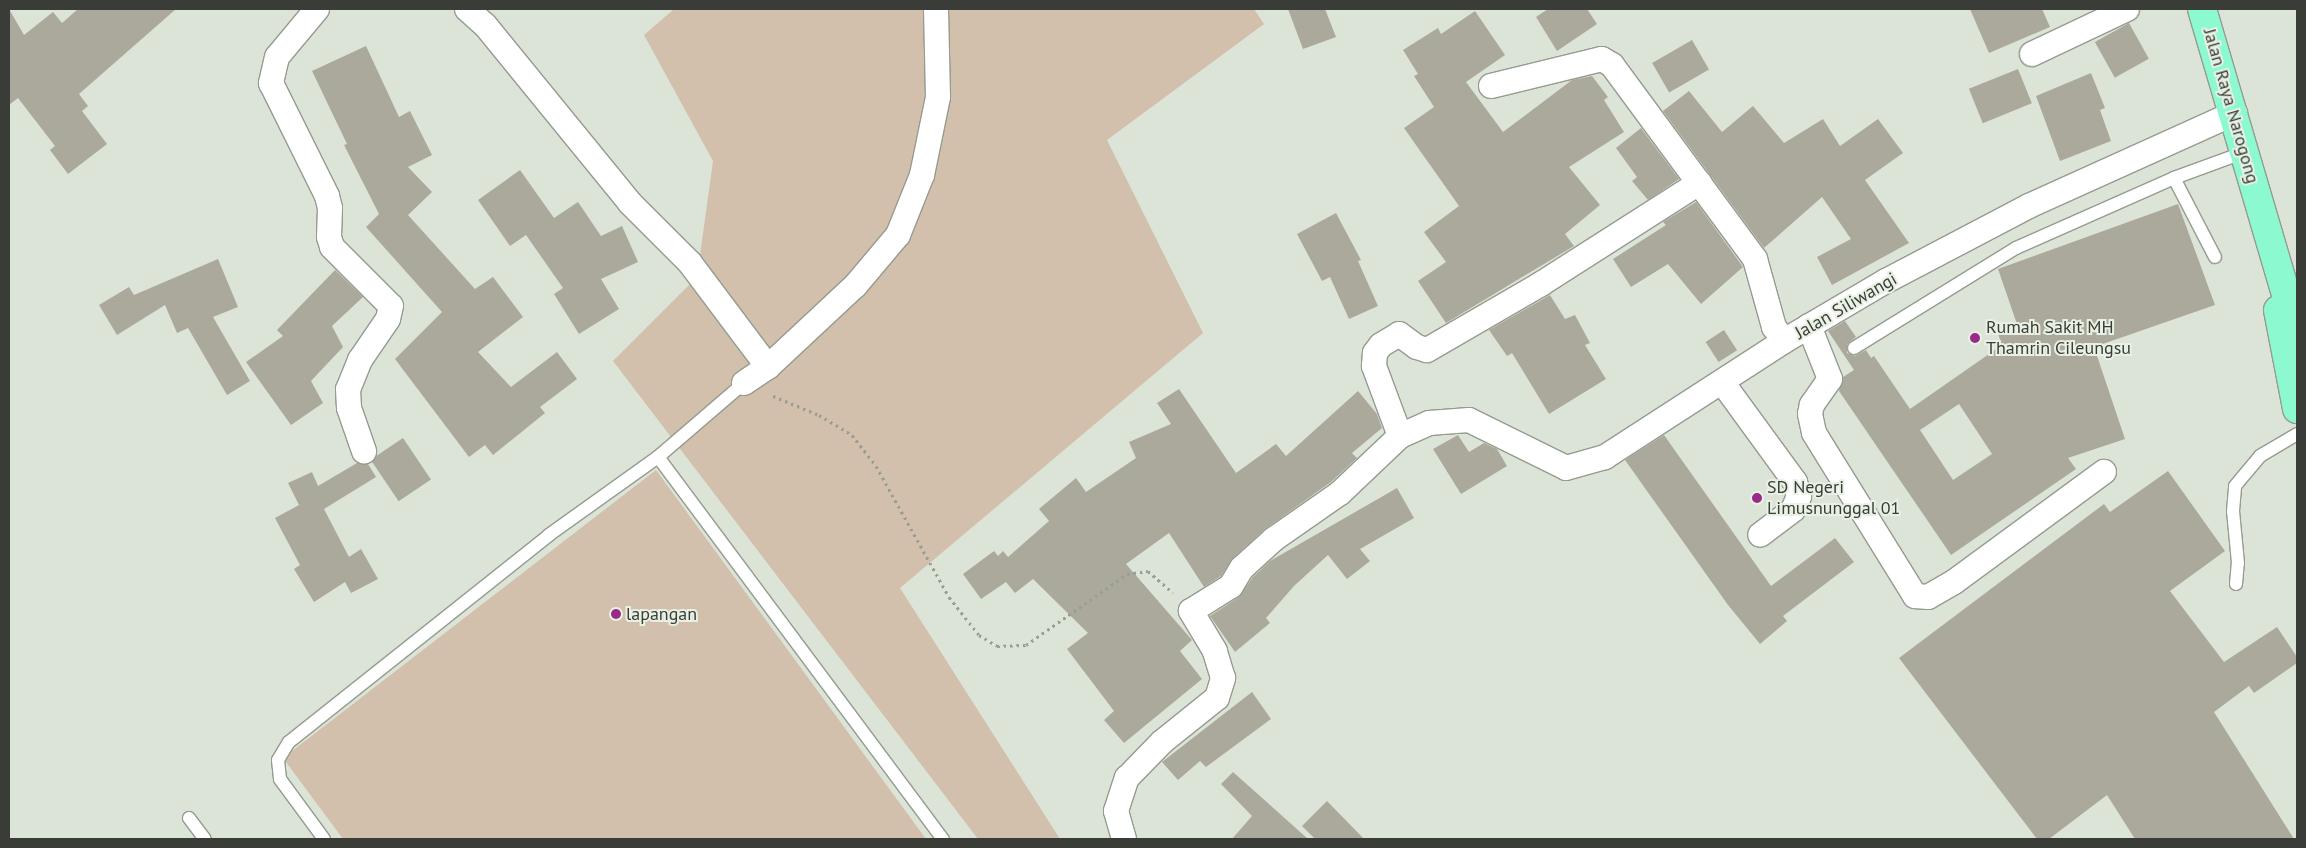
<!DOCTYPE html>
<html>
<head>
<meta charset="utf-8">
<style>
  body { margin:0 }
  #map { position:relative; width:2306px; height:848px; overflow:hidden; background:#dce4d7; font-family:"PT Sans",sans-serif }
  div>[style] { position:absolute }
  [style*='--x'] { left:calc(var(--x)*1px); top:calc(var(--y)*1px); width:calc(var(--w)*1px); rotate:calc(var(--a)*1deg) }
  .green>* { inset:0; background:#d2c0ac }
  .building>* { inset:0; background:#aba99c; transform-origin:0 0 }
  .path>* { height:3px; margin-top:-1.5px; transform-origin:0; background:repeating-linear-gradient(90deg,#979d93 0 2.5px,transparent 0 6.5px) }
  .roads { filter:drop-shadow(1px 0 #949b8f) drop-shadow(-1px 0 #949b8f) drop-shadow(0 1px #949b8f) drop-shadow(0 -1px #949b8f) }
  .lane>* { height:12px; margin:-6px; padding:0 6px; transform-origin:6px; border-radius:6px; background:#fff }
  .street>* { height:24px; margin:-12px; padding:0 12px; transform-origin:12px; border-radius:12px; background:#fff }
  .primary>* { height:28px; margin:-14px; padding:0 14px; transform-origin:14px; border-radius:14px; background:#8df9d1 }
  .dots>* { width:14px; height:14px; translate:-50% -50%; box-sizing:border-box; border:2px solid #e9f1e4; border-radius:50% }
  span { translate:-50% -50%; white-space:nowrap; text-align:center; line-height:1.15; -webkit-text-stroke:4px #e9f1e4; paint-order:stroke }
  .street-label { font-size:18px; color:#393c37 }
  .poi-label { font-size:18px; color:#393c37 }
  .left { translate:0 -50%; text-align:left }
  .frame { position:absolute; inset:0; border:10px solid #393c37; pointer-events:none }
</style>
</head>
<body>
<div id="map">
  <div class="green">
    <div style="clip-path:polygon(674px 9px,1254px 9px,1264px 24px,1107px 140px,1203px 333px,900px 588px,1060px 839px,978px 839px,613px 361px,697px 277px,713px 161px,644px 35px)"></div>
    <div style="clip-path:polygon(656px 470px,926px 839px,343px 839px,283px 758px)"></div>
  </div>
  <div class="building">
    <div style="clip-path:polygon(9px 9px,24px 35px,53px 12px,62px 23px,78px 9px,176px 9px,79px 94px,88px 106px,82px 111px,107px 144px,68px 174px,50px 150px,55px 146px,18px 98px,9px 105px)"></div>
    <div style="clip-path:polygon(1288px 9px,1325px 9px,1336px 37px,1303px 49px)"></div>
    <div style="clip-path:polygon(1548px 9px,1587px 9px,1597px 24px,1557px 51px,1536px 17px)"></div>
    <div style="clip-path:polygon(1970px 9px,2042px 9px,2050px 27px,1989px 53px)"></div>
    <div style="clip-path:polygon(1475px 11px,1505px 55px,1466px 82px,1503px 132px,1572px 80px,1592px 76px,1608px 97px,1604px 100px,1624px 132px,1569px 167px,1600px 205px,1565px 234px,1574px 246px,1446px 323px,1418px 281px,1446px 262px,1424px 232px,1459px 206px,1404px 128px,1434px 107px,1414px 76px,1418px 74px,1403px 50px,1438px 28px,1441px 34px)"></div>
    <div style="left:2129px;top:23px;width:41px;height:39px;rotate:61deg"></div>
    <div style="left:1692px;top:40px;width:34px;height:46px;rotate:60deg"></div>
    <div style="clip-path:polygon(366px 46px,399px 117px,410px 111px,432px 155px,408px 167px,432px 192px,408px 215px,475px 289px,493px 277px,523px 317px,478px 352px,511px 387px,557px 352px,577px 379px,540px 407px,545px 413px,493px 455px,485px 445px,469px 457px,395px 359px,442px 312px,366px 227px,379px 214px,344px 145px,347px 144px,312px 71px)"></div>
    <div style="left:2018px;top:69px;width:37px;height:53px;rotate:68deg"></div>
    <div style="clip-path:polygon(2091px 73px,2105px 108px,2100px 110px,2111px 141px,2060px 161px,2036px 96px)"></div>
    <div style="clip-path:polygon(1689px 91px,1722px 132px,1753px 106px,1784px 143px,1823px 119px,1840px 146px,1878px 119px,1903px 153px,1865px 180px,1909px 243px,1832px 285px,1817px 257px,1851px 239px,1822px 197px,1764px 248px,1663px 111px)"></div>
    <div style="clip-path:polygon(1641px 128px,1679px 179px,1648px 200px,1632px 181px,1637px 177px,1616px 148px)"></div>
    <div style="clip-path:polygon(520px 170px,554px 218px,578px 202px,601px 236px,622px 226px,638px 262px,601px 279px,619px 309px,579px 334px,554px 294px,563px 288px,526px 235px,510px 246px,478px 200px)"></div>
    <div style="clip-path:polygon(1696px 202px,1743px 267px,1701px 304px,1668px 264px,1631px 287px,1613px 259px,1666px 225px,1663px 222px)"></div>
    <div style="clip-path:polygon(evenodd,2178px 204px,2215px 305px,2094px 347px,2125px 439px,2068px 458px,2076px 469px,1951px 555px,1839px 391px,1843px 377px,1854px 370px,1828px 331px,1845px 321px,1856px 337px,1847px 344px,1847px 353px,1855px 356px,1866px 350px,1871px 358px,1874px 356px,1910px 409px,2002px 345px,1998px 334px,2018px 327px,1998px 269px,2178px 204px,1959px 404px,1992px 454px,1953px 480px,1920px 430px,1959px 404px)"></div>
    <div style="clip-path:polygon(1336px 213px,1361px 260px,1358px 261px,1378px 306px,1349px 319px,1330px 277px,1322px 281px,1297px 234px)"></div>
    <div style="clip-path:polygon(218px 259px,238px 307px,213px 317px,250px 381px,227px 395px,188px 328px,177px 333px,165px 305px,117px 335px,99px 305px,129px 287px,134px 295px)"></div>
    <div style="clip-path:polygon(335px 270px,363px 297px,332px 326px,343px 347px,311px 381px,323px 403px,291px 425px,246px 362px,283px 336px,277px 330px)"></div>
    <div style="clip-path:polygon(1550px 295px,1565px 319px,1575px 315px,1590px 343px,1585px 345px,1606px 379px,1549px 414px,1512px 353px,1507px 356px,1489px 330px)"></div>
    <div style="left:1724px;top:330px;width:24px;height:22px;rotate:57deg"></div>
    <div style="clip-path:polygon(1179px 389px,1236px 473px,1276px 444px,1286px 456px,1358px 391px,1377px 414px,1382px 428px,1352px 453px,1357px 458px,1331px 482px,1265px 529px,1233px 558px,1221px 576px,1204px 587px,1169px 533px,1126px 564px,1192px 640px,1180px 651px,1202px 679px,1124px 743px,1104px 720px,1114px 711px,1067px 649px,1088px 633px,1033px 579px,1015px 593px,1006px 582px,981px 599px,963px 574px,994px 551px,998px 556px,1003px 551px,1008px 557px,1049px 521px,1039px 509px,1076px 478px,1086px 492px,1136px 458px,1129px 442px,1171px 424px,1157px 403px)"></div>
    <div style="clip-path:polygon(1458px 435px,1469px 452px,1484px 443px,1497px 449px,1507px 466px,1461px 494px,1433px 449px)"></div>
    <div style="clip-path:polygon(1664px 435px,1771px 586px,1835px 538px,1854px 562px,1783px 616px,1787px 621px,1760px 644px,1728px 605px,1625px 460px)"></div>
    <div style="left:403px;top:438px;width:50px;height:39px;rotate:56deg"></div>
    <div style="clip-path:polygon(357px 463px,368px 464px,376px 477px,324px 509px,349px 557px,361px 549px,378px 579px,351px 593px,345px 582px,314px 602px,294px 569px,300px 565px,275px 518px,299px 505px,288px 483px,312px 472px,318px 486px)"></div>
    <div style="clip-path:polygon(2168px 471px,2225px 551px,2170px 591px,2224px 662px,2277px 627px,2297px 657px,2297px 663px,2254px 693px,2249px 686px,2214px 712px,2294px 839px,2135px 839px,2107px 795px,2049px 839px,2037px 839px,1899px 658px,2104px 504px,2110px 512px)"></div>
    <div style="clip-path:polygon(1397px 488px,1414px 518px,1360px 549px,1370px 561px,1347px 579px,1328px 555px,1294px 586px,1266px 618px,1270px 623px,1235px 652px,1210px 616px,1239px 597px,1253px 577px,1270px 561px)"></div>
    <div style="clip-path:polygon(1252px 692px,1271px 719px,1206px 767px,1200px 761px,1178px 780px,1162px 762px)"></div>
    <div style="clip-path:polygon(1233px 772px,1308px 839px,1232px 839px,1252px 816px,1221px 784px)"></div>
    <div style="clip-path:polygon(1327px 801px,1364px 839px,1315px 839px,1302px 826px)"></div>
  </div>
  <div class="path">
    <div style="--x:773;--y:396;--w:50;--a:22.4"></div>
    <div style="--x:819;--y:415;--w:39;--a:31"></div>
    <div style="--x:852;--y:435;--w:39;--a:52"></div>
    <div style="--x:876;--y:466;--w:150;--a:60.9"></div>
    <div style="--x:949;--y:597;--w:48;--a:51.7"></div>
    <div style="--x:979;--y:635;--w:21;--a:31"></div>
    <div style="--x:997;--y:646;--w:29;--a:-2"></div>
    <div style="--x:1026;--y:645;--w:123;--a:-35.1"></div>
    <div style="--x:1127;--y:574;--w:21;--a:-8"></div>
    <div style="--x:1148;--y:571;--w:33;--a:41"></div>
  </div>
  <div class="roads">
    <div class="lane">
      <div style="--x:2174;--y:178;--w:89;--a:62.6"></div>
      <div style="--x:1854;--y:348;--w:190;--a:-31.7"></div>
      <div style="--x:2016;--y:248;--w:173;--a:-23.9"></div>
      <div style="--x:2174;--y:178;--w:76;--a:-20.1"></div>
      <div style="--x:658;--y:457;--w:477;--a:53.3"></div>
      <div style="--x:2236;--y:584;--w:21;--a:-85"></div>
      <div style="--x:2238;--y:563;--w:52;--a:-95.5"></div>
      <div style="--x:2233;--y:511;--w:25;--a:-85"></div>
      <div style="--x:2235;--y:486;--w:39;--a:-50"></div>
      <div style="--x:2260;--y:456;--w:43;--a:-30.7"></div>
      <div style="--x:189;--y:818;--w:26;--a:53"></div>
      <div style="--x:324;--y:839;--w:74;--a:-126.3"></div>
      <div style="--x:280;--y:779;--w:19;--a:-96"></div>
      <div style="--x:278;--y:760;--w:21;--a:-59"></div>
      <div style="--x:289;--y:742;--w:332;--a:-38.5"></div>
      <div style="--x:549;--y:535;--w:134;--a:-35.6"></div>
      <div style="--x:658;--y:457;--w:113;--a:-40.7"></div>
    </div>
    <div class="street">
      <div style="--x:317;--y:9;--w:62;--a:129.8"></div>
      <div style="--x:277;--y:57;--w:27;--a:103"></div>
      <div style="--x:271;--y:83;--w:126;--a:63.6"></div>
      <div style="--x:327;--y:196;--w:12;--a:76"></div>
      <div style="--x:330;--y:208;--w:29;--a:92"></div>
      <div style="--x:329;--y:237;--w:10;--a:73"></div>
      <div style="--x:332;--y:247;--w:83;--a:45"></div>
      <div style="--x:391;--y:306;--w:13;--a:103"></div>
      <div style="--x:388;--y:319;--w:50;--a:124.3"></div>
      <div style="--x:360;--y:360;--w:31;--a:112"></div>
      <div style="--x:348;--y:389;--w:19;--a:87"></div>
      <div style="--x:349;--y:408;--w:46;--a:70.8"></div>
      <div style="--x:467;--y:9;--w:24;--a:42"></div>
      <div style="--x:485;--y:25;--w:230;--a:50.8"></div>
      <div style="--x:630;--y:203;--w:85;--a:45"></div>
      <div style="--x:690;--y:263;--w:130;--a:53.1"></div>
      <div style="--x:2032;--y:54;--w:105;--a:-25.3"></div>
      <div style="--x:1491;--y:86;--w:114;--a:-13.7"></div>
      <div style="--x:1602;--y:59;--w:12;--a:31"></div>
      <div style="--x:1612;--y:65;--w:241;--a:53.6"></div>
      <div style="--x:1755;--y:259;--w:71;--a:74.4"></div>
      <div style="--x:1774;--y:327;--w:17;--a:54"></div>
      <div style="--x:1809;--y:326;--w:57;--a:68.4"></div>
      <div style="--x:1830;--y:379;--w:32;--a:125"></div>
      <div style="--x:1812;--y:405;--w:9;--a:103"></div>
      <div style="--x:1810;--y:414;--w:19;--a:78"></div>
      <div style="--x:1814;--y:433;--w:192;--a:58.2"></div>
      <div style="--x:1915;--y:596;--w:13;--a:4"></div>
      <div style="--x:1928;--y:597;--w:30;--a:-30"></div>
      <div style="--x:1954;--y:582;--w:186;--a:-36.3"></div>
      <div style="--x:1722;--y:382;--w:124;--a:53.9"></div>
      <div style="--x:1795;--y:482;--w:15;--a:74"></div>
      <div style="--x:1799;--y:496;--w:15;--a:113"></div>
      <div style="--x:1793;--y:510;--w:41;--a:142.9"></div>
      <div style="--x:744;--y:383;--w:29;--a:-34"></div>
      <div style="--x:768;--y:367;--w:119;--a:-43"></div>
      <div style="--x:855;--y:286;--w:67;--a:-49.9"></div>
      <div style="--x:898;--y:235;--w:65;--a:-68.2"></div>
      <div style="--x:922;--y:175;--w:80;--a:-78.4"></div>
      <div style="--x:938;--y:97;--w:88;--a:-91.3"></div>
      <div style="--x:1400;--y:436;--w:75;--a:-110.4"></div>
      <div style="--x:1374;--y:366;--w:13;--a:-86"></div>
      <div style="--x:1375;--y:353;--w:10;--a:-53"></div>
      <div style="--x:1381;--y:345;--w:21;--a:-31"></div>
      <div style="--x:1399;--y:334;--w:22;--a:36"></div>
      <div style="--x:1417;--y:347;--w:10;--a:17"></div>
      <div style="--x:1427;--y:350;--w:132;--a:-30.1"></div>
      <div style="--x:1541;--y:284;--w:188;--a:-32.6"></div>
      <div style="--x:1124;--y:839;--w:29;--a:-106"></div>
      <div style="--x:1116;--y:811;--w:35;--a:-72"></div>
      <div style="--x:1127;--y:778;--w:50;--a:-45.8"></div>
      <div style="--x:1162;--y:742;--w:70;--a:-38.7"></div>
      <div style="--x:1217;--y:698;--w:21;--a:-73"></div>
      <div style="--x:1223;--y:678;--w:28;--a:-107"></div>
      <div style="--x:1215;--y:651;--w:47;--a:-121"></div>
      <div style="--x:1191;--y:611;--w:47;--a:-32"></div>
      <div style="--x:1231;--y:586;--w:21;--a:-59"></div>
      <div style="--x:1242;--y:568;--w:43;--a:-42.2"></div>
      <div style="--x:1274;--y:539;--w:80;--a:-34.9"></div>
      <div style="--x:1340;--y:493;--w:83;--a:-43.5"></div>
      <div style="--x:1400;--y:436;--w:32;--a:-24"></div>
      <div style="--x:1429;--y:423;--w:40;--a:-4.3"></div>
      <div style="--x:1469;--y:420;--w:108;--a:26.3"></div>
      <div style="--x:1566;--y:468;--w:41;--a:-15.8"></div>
      <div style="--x:1605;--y:457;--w:213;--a:-32.9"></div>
      <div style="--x:1784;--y:341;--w:118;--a:-30.5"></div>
      <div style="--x:1886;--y:281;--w:161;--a:-27.7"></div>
      <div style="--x:2029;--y:206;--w:226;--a:-24.3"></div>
    </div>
    <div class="primary">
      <div style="--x:2202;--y:9;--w:337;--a:73.6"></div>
      <div style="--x:2278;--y:310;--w:101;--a:79.1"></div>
    </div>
  </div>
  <div class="dots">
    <div style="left:1975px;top:338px;background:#9a2a89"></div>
    <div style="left:1757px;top:498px;background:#9a2a89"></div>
    <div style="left:616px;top:614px;background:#9a2a89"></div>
  </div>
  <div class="street-label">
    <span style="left:2231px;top:106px;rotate:74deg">Jalan Raya Narogong</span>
    <span style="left:1846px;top:306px;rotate:-30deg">Jalan Siliwangi</span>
  </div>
  <div class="poi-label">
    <span class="left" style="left:1986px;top:338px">Rumah Sakit MH<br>Thamrin Cileungsu</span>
    <span class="left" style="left:1767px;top:498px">SD Negeri<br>Limusnunggal 01</span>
    <span class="left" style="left:626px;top:614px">lapangan</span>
  </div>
  <div class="frame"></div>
</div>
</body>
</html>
